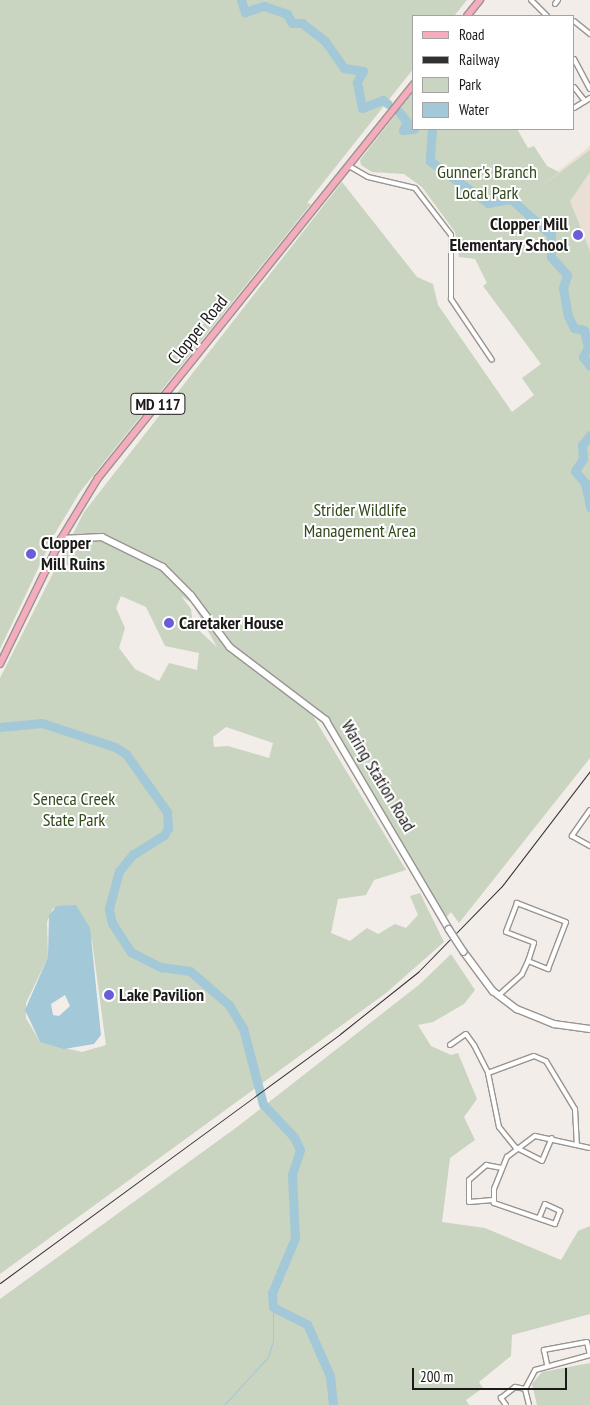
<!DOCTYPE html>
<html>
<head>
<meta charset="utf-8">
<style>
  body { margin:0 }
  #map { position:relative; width:590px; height:1405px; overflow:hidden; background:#f2ede9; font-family:"PT Sans Narrow",sans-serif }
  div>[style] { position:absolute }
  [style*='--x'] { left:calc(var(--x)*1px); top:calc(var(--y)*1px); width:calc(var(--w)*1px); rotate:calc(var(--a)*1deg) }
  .built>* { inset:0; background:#eadfd5 }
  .green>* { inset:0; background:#c9d4c1 }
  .water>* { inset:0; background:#a3c8d7 }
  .stream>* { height:1px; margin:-0.5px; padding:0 0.5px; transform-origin:0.5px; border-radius:0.5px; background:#a3c8d7 }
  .river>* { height:9px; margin:-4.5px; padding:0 4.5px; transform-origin:4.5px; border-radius:4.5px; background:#a3c8d7 }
  .roads { filter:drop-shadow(1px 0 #999490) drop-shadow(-1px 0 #999490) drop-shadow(0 1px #999490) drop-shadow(0 -1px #999490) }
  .street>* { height:4px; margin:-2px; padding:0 2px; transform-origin:2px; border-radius:2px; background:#fff }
  .secondary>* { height:5.5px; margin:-2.75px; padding:0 2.75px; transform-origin:2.75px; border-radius:2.75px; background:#fff }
  .primary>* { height:6px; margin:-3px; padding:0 3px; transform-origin:3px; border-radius:3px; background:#f5adbe }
  .rail>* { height:1px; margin:-0.5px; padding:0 0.5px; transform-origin:0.5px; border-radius:0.5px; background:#32302f }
  .bridges { filter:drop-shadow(1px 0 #999490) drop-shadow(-1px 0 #999490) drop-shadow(0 1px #999490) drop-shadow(0 -1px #999490) }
  .secondary-bridge>* { height:5.5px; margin:-2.75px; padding:0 2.75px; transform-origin:2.75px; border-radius:2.75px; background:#fff }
  .dots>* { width:14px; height:14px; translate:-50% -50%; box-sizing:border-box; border:2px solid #fff; border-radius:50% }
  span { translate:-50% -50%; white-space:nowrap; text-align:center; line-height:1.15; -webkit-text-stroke:4px #fff; paint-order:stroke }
  .shield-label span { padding:1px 4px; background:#fff; border:1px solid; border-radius:4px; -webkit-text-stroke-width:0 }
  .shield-label { font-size:16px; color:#1c1a19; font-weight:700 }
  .park-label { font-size:18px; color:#32491c }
  .poi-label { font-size:18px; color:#1c1a19; font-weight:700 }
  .right { translate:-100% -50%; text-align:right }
  .left { translate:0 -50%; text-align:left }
  .street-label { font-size:18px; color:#1c1a19 }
  .legend { position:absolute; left:412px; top:15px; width:162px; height:115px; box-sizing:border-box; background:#fff; border:1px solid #a4a3a3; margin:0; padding:6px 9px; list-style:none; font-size:15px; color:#1c1a19 }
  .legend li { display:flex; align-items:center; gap:10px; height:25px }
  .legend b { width:25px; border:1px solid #a4a3a3 }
  .scale { position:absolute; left:412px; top:1368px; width:155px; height:22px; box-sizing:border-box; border:2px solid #1c1a19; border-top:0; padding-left:6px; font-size:15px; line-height:18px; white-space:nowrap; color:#1c1a19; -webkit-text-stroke:4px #fff; paint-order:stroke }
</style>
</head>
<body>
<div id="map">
  <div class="built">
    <div style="clip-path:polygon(590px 146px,590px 286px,542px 184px)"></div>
  </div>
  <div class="green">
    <div style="clip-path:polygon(0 0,467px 0,454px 16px,414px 16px,414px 68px,307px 203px,311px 204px,80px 492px,54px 535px,0 649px)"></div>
    <div style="clip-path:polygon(evenodd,414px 91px,414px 129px,517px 129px,528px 148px,534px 146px,547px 166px,559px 172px,543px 185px,590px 150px,590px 172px,570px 201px,590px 251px,590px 758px,459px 923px,451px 912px,442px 922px,322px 723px,313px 716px,406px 870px,374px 880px,366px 895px,338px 899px,331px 933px,350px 941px,367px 928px,378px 934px,395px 924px,406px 928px,418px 915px,410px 896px,420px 893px,444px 942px,386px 993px,0 1274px,0 678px,84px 512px,342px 182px,417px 277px,433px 284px,438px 305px,512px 412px,534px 395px,522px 378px,541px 364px,483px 286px,487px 283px,475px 259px,459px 257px,455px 232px,422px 187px,404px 174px,372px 172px,361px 165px,360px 160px,414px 91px,88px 536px,74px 553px,71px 558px,66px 543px,88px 536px,414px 91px,121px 596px,146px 607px,165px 646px,199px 653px,197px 670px,169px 663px,159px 681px,135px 669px,119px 648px,125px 628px,116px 608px,121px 596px,414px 91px,181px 596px,192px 603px,217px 647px,193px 625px,191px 609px,181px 596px,414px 91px,226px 727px,273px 743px,269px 758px,228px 746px,214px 747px,213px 737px,226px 727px,414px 91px,53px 908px,92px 941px,106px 1045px,82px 1052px,40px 1042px,26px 1018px,26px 1003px,48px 957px,47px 922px,53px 908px)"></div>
    <div style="clip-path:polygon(451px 954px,475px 990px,464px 1004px,433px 1022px,418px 1025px,431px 1046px,451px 1055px,458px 1053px,477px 1099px,464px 1117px,475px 1140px,450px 1158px,442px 1222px,485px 1228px,561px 1260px,578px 1231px,590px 1226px,590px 1314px,512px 1335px,511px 1356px,479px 1382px,483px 1388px,466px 1400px,469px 1405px,0 1405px,0 1299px,237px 1127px,420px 984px)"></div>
    <div style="clip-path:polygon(590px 1363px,590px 1405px,537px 1405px,532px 1384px,542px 1372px)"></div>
  </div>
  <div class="water">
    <div style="clip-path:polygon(evenodd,76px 905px,90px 928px,101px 1035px,94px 1044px,64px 1049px,40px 1042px,25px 1010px,48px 957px,49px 915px,57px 906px,76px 905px,65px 995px,70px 1006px,59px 1016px,53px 1015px,51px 1004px,65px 995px)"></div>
  </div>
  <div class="stream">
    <div style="--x:224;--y:1405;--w:65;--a:-47.5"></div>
    <div style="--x:268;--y:1357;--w:17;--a:-73"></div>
    <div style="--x:273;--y:1341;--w:34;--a:-90"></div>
  </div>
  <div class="river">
    <div style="--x:241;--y:0;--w:13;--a:72"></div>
    <div style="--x:245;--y:12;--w:20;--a:-18"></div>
    <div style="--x:264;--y:6;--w:24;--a:19"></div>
    <div style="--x:287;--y:14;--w:10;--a:61"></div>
    <div style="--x:292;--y:23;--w:10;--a:0"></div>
    <div style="--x:302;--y:23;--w:29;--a:38"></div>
    <div style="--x:325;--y:41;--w:33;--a:55"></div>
    <div style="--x:344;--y:68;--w:19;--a:9"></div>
    <div style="--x:363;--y:71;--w:13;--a:119"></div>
    <div style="--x:357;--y:82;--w:26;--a:79"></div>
    <div style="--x:362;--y:108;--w:22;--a:-21"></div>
    <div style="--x:383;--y:100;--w:6;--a:39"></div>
    <div style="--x:399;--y:112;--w:13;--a:51"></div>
    <div style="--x:407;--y:122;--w:9;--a:117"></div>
    <div style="--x:403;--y:130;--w:11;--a:-5"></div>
    <div style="--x:432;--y:129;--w:32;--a:94"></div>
    <div style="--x:430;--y:161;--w:72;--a:35.9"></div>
    <div style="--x:488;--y:203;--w:23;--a:-10"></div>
    <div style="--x:511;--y:199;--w:54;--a:42"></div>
    <div style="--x:551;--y:235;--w:22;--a:90"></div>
    <div style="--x:551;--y:257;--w:24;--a:48"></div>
    <div style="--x:567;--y:275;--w:14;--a:107"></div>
    <div style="--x:563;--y:288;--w:28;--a:80"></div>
    <div style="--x:568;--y:316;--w:13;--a:63"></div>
    <div style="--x:574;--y:328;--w:10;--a:11"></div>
    <div style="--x:584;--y:330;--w:17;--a:77"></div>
    <div style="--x:588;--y:347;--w:11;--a:117"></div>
    <div style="--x:583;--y:357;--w:11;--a:52"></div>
    <div style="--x:590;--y:435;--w:13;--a:129"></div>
    <div style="--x:582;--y:445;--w:14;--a:86"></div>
    <div style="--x:583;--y:459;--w:14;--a:124"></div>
    <div style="--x:575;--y:471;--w:16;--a:50"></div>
    <div style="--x:585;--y:483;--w:25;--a:78"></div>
    <div style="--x:0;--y:727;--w:42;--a:-5.4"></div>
    <div style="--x:42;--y:723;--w:77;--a:18.2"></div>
    <div style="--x:115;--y:747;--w:13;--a:32"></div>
    <div style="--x:126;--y:754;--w:71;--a:54.7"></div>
    <div style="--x:167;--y:812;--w:16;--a:86"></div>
    <div style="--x:168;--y:828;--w:8;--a:120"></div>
    <div style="--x:164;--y:835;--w:36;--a:148"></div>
    <div style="--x:133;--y:854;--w:22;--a:129"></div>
    <div style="--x:119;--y:871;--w:39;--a:105"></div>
    <div style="--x:109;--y:909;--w:14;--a:78"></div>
    <div style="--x:112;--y:923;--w:35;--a:57"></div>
    <div style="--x:131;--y:952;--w:34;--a:27"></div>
    <div style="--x:161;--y:967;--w:29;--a:8"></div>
    <div style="--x:190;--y:971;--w:52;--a:41.1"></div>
    <div style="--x:229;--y:1005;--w:27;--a:59"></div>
    <div style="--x:243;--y:1028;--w:79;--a:75.3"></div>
    <div style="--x:263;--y:1104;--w:45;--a:46.8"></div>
    <div style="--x:294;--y:1137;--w:14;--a:65"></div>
    <div style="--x:300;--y:1150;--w:26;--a:108"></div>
    <div style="--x:292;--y:1175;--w:63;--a:87.3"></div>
    <div style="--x:295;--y:1238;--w:60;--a:112.7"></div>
    <div style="--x:272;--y:1293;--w:14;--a:86"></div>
    <div style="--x:273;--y:1307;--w:38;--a:27"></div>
    <div style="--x:307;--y:1324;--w:57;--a:66.1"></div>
    <div style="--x:330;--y:1376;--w:29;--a:84"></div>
  </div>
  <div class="roads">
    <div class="street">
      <div style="--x:531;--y:0;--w:23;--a:45"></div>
      <div style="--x:555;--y:4;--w:5;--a:-53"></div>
      <div style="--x:574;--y:21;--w:21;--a:39"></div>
      <div style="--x:574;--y:59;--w:34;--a:62"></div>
      <div style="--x:574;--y:87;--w:18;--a:52"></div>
      <div style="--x:574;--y:108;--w:19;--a:-32"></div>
      <div style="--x:349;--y:166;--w:22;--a:30"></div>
      <div style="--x:368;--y:177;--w:48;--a:13.2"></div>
      <div style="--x:415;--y:188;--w:59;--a:52.5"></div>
      <div style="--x:451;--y:235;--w:64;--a:90"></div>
      <div style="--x:451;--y:299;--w:73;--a:56.1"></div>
      <div style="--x:590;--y:810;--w:32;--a:125"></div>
      <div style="--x:572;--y:836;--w:21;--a:29"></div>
      <div style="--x:499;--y:995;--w:31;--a:-42"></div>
      <div style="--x:522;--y:974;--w:14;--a:-65"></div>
      <div style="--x:528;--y:961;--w:22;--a:22"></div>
      <div style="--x:548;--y:969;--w:50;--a:-69"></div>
      <div style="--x:566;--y:922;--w:53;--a:-158.8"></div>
      <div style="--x:517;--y:903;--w:31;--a:111"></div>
      <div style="--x:506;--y:932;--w:30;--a:21"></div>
      <div style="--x:534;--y:943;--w:19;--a:108"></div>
      <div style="--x:450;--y:1045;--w:19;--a:-35"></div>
      <div style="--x:466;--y:1034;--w:14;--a:54"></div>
      <div style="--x:474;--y:1045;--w:31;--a:63"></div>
      <div style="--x:488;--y:1073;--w:55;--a:78.5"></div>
      <div style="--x:499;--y:1127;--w:26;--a:51"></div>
      <div style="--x:515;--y:1147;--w:30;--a:27"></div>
      <div style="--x:542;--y:1161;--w:25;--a:-67"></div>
      <div style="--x:488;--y:1073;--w:49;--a:-20.3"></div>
      <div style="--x:534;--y:1056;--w:13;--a:23"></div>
      <div style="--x:546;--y:1061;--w:56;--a:58.9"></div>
      <div style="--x:575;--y:1109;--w:34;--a:87"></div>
      <div style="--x:493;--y:1200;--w:24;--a:175"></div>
      <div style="--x:469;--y:1202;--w:22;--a:-90"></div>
      <div style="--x:469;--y:1180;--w:23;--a:-41"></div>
      <div style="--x:486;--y:1165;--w:16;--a:11"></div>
      <div style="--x:539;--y:1218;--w:15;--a:-67"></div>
      <div style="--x:545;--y:1204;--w:17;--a:25"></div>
      <div style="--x:560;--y:1211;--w:14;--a:111"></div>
      <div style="--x:555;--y:1224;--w:65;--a:-161"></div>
      <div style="--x:494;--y:1203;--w:14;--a:-90"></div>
      <div style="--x:494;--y:1189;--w:35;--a:-68"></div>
      <div style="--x:507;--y:1157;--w:35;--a:-37"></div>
      <div style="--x:535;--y:1136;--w:56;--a:12.3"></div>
      <div style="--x:506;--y:1405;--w:9;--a:-126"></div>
      <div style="--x:501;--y:1398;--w:18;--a:-38"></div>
      <div style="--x:515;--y:1387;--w:10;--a:11"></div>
      <div style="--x:529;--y:1405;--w:16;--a:-104"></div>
      <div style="--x:525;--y:1389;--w:21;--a:-62"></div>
      <div style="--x:535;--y:1370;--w:57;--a:-15.3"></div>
      <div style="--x:590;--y:1355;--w:13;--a:-103"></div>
      <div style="--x:587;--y:1342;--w:44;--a:169.5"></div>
      <div style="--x:544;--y:1350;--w:14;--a:78"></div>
    </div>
    <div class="secondary">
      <div style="--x:61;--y:539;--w:41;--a:-2.8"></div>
      <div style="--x:102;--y:537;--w:68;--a:26.2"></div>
      <div style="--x:163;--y:567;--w:40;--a:45"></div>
      <div style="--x:191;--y:595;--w:65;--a:53.1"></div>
      <div style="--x:230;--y:647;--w:121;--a:37.2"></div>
      <div style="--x:326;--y:720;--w:243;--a:59.5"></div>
      <div style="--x:464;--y:952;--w:49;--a:53.4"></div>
      <div style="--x:493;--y:991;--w:30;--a:37"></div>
      <div style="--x:517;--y:1009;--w:40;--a:22"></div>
      <div style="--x:554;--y:1024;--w:36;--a:8"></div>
    </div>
    <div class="primary">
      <div style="--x:467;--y:16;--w:21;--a:-51"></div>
      <div style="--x:0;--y:664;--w:139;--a:-64"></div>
      <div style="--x:61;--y:539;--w:71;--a:-58.8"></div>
      <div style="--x:98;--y:478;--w:505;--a:-51.27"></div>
    </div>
  </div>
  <div class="rail">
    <div style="--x:0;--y:1283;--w:421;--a:-36.2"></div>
    <div style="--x:340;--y:1034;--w:100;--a:-38.5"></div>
    <div style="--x:418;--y:972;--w:120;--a:-45.7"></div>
    <div style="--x:502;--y:886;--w:145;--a:-52.6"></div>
  </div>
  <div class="bridges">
    <div class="secondary-bridge">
      <div style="--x:449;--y:929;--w:27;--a:57"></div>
    </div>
  </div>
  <div class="dots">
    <div style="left:578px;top:235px;background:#6b5dd7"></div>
    <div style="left:31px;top:554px;background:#6b5dd7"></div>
    <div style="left:169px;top:623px;background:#6b5dd7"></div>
    <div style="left:109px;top:995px;background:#6b5dd7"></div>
  </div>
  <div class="shield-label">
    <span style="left:158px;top:404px">MD 117</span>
  </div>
  <div class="park-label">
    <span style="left:487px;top:183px">Gunner's Branch<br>Local Park</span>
    <span style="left:360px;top:521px">Strider Wildlife<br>Management Area</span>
    <span style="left:74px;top:810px">Seneca Creek<br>State Park</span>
  </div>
  <div class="poi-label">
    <span class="right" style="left:568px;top:235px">Clopper Mill<br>Elementary School</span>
    <span class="left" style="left:41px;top:554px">Clopper<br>Mill Ruins</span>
    <span class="left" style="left:179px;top:623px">Caretaker House</span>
    <span class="left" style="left:119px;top:995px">Lake Pavilion</span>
  </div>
  <div class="street-label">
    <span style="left:198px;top:330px;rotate:-51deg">Clopper Road</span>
    <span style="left:378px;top:776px;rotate:59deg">Waring Station Road</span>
  </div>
  <ul class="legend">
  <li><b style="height:6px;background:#f5adbe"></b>Road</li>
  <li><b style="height:6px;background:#32302f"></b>Railway</li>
  <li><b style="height:14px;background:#c9d4c1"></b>Park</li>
  <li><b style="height:14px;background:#a3c8d7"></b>Water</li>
  </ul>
  <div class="scale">200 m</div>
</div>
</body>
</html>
